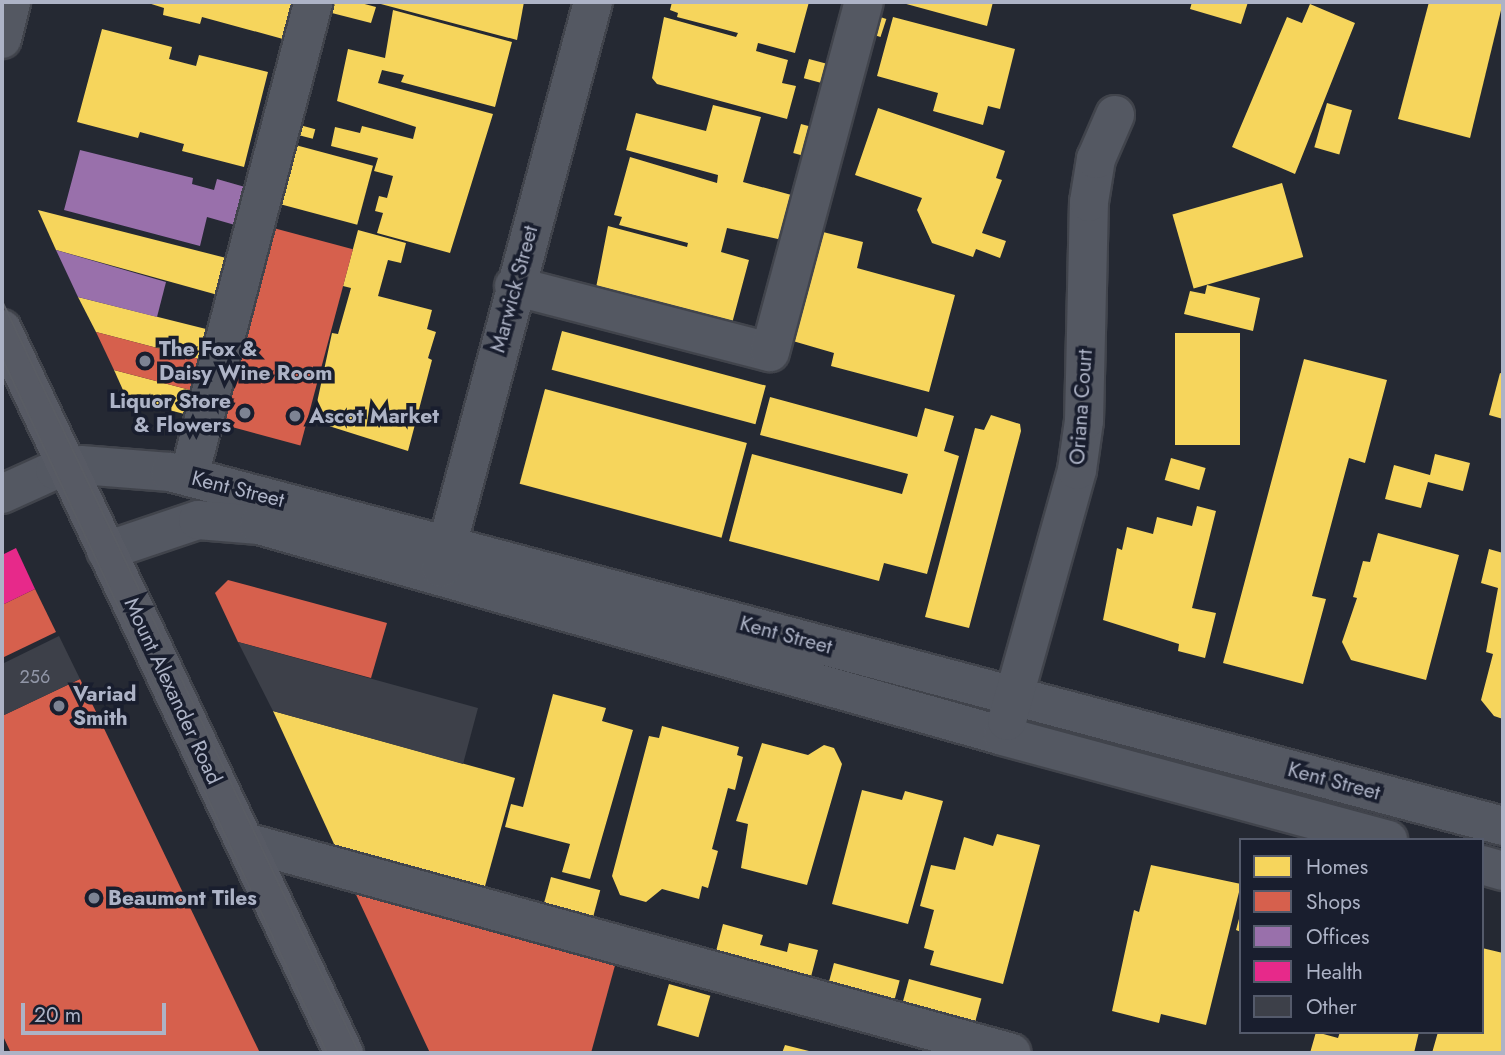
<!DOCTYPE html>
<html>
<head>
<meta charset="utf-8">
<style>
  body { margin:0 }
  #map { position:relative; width:1505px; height:1055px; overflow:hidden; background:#252933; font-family:Jost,sans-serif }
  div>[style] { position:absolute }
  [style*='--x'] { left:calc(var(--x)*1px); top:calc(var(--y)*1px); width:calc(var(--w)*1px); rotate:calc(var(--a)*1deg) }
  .homes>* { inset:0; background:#f6d55c; transform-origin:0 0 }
  .shops>* { inset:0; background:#d6604d; transform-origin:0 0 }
  .offices>* { inset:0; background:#9970ab }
  .health>* { inset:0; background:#e7298a }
  .building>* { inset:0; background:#3d4049 }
  .roads { filter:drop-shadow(2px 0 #41444c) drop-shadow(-2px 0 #41444c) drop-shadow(0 2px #41444c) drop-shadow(0 -2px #41444c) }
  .minor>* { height:38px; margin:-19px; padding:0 19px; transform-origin:19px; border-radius:19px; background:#545862 }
  .major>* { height:38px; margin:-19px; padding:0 19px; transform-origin:19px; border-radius:19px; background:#575a64 }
  .tram>* { height:2px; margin:-1px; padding:0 1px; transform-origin:1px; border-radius:1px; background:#595c64 }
  .dots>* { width:19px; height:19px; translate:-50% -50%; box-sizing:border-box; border:4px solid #191e2e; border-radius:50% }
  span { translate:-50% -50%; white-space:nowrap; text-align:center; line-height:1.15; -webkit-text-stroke:7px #191e2e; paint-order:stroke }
  .number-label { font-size:18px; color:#9196a7 }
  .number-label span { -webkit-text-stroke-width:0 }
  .street-label { font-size:21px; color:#adb3c6 }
  .poi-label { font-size:21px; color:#adb3c6; font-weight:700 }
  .left { translate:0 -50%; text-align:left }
  .right { translate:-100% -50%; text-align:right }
  .frame { position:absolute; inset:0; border:4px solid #adb3c6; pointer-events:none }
  .legend { position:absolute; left:1239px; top:838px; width:245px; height:196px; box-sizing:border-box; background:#191e2e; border:2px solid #545a6b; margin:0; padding:9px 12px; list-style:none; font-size:21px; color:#adb3c6 }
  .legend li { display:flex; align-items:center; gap:14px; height:35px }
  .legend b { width:35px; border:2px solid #545a6b }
  .scale { position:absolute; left:21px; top:1003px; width:145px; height:32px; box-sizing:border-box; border:4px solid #adb3c6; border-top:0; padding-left:9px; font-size:21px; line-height:24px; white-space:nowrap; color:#adb3c6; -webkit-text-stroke:5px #191e2e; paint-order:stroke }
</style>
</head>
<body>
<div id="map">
  <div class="homes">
    <div style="clip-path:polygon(145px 2px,293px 2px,283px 39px,202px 17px,200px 24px,163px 15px,164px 8px)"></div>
    <div style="clip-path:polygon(326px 2px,357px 2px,376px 7px,371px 23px,324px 11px)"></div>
    <div style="clip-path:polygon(524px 2px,517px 40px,377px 3px,377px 2px)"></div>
    <div style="clip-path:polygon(672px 2px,809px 2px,795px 53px,758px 43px,756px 51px,788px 60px,782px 83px,796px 86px,787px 119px,657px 84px,652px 78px,664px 17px,736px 37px,738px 33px,677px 17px,678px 13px,670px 10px)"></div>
    <div style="clip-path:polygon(899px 2px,993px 2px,987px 26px)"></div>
    <div style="clip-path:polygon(1192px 2px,1248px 2px,1241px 24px,1190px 9px)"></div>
    <div style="clip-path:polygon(1429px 2px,1503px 2px,1470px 138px,1398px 119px)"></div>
    <div style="clip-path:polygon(1310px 4px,1355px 23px,1295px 174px,1232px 147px,1287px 17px,1302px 23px)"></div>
    <div style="clip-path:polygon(393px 10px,512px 42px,495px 107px,401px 82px,404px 75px,382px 70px,378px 83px,493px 114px,450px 253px,377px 233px,383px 213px,375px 211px,379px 196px,387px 198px,393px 176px,374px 171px,378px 158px,331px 146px,335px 127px,360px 133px,362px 126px,413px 139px,416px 127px,337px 101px,348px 49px,385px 58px)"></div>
    <div style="left:874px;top:15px;width:13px;height:19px;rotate:18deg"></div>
    <div style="clip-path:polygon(893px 17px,1015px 49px,1000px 109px,988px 106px,983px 125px,933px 111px,938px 93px,877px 76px)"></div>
    <div style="clip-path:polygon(102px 29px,172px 47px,169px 59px,196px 66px,199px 55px,268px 72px,244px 167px,182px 151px,184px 144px,140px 132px,138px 138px,77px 122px)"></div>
    <div style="left:809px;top:59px;width:28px;height:20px;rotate:15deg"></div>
    <div style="left:1327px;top:103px;width:26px;height:46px;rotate:16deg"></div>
    <div style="clip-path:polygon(713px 105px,761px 117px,743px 182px,799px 197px,787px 241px,727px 228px,721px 252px,749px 260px,730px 331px,594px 298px,608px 226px,687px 247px,688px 243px,619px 225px,622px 217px,614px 215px,630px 157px,717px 183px,718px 175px,626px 150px,636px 113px,706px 131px)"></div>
    <div style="clip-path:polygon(878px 108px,1005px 151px,996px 178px,1002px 180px,982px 233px,1006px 241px,1000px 258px,976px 249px,973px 257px,932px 243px,917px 210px,922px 198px,855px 175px)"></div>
    <div style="left:296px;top:124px;width:20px;height:10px;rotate:15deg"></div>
    <div style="left:801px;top:124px;width:20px;height:30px;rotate:15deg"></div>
    <div style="left:288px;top:143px;width:88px;height:61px;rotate:15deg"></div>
    <div style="left:1282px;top:183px;width:77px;height:114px;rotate:74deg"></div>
    <div style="clip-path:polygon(38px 210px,234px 260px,225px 297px,56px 250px)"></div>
    <div style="clip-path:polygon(358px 230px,406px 243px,401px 263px,388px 260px,378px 296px,432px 310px,427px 329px,436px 332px,428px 358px,432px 360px,408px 451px,313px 421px,332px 333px,338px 334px,351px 288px,343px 286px)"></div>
    <div style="clip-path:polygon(815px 230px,863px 242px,857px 268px,955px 295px,929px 392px,831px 366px,834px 353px,786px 339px)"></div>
    <div style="clip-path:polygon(1207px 285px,1260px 298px,1253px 331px,1184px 314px,1190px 291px,1205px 294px)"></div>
    <div style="clip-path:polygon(78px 297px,214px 331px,207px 361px,96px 332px)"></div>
    <div style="left:562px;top:331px;width:211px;height:40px;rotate:15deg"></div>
    <div style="left:1240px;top:333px;width:112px;height:65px;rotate:90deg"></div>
    <div style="clip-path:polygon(1304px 359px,1387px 380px,1365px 463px,1349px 458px,1312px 596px,1326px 599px,1303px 684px,1223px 663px)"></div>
    <div style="clip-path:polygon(114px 370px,198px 392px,192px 416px,127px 399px)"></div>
    <div style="clip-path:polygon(1500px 373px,1503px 374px,1503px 419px,1489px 415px)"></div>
    <div style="left:545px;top:389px;width:209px;height:98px;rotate:15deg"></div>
    <div style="clip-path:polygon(770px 397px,917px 437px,925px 408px,954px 416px,944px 451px,959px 456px,927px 574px,884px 563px,879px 581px,729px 541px,752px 454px,902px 494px,908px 474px,760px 435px)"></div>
    <div style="clip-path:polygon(991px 415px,1020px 424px,1021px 431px,969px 628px,925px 617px,975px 428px,984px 430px)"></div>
    <div style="clip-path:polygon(1435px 454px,1470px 463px,1463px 491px,1428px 482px,1421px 508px,1385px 499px,1394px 465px,1430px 475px)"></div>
    <div style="left:1171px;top:458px;width:36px;height:23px;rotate:16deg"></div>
    <div style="clip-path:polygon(1197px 506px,1216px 511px,1192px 608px,1216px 613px,1205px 658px,1178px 651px,1179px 644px,1103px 620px,1117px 548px,1122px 550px,1127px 527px,1153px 534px,1157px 517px,1192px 526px)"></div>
    <div style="clip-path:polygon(1378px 533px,1459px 555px,1426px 680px,1351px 660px,1342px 642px,1357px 598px,1353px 597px,1363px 561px,1370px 562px)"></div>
    <div style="clip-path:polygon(1489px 549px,1503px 553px,1503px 719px,1494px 716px,1481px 700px,1493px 654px,1486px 652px,1498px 588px,1481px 583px)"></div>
    <div style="clip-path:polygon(553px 694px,606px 708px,602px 721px,633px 730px,590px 879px,562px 872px,570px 844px,505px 827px,511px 804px,523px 807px)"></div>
    <div style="clip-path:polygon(273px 711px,515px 778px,482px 897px,340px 857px)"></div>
    <div style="clip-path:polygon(662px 726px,739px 747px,737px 755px,743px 757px,735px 790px,728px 788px,712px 849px,718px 851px,708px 888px,702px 886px,699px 899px,662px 889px,646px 902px,620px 895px,612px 876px,649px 736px,659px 738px)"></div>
    <div style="clip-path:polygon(762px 743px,808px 755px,824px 745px,834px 748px,842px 764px,807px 885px,741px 868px,748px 824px,736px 821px)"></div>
    <div style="clip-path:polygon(862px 790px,902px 800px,905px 791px,943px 801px,908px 924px,832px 904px)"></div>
    <div style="clip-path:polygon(997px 834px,1040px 845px,1003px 984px,930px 965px,934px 951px,924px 948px,934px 910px,920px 906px,931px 865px,955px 870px,964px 837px,993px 846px)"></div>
    <div style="clip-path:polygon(1151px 865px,1241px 884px,1206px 1025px,1161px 1014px,1159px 1023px,1112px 1011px,1134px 910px,1139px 912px)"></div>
    <div style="left:551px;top:877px;width:51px;height:37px;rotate:15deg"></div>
    <div style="clip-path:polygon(1240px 915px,1241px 915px,1241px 932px,1236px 930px)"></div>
    <div style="clip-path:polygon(723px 924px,763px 935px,760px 945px,787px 952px,789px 943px,818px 950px,808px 988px,714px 959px)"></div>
    <div style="clip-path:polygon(1482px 948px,1503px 953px,1503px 1053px,1432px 1053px,1438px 1032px,1482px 1032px)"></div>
    <div style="left:834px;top:963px;width:68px;height:30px;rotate:15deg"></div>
    <div style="left:909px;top:979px;width:75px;height:34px;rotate:15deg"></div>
    <div style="left:669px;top:984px;width:43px;height:43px;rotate:16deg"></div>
    <div style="clip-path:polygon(1316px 1032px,1338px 1038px,1340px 1032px,1419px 1032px,1414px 1053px,1310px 1053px)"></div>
    <div style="clip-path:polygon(785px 1045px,813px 1052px,813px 1053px,782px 1053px)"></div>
  </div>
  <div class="shops">
    <div style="left:266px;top:226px;width:90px;height:203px;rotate:15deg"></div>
    <div style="clip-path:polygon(96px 332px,207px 361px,198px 392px,114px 370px)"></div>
    <div style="clip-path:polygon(228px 580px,387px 623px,371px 678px,238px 642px,215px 593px)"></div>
    <div style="clip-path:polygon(35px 589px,56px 632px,2px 658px,2px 605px)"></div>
    <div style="clip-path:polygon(80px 679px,98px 716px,260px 1053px,11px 1053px,2px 1034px,2px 716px)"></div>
    <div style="clip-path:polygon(352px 886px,617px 958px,591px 1053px,430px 1053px)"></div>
  </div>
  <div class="offices">
    <div style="clip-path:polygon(80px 150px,193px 178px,192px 184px,214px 190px,217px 179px,252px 189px,242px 227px,207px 217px,200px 246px,64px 210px)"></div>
    <div style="clip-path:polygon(56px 250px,166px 282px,157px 317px,78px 297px)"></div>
  </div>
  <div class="health">
    <div style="clip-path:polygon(16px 548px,35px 589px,2px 605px,2px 555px)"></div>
  </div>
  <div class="building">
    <div style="clip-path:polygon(59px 636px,80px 679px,2px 716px,2px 664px)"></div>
    <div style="clip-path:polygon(238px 642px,478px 708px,463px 764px,273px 711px)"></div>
  </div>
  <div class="roads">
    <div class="minor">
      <div style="--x:2;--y:39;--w:38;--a:-76"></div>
      <div style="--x:514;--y:286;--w:264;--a:14.5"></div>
      <div style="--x:770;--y:352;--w:362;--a:-75"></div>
      <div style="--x:189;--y:476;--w:490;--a:-75.3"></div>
      <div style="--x:2;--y:494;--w:58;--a:-24.4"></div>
      <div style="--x:55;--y:470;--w:26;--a:-11"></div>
      <div style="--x:81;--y:465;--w:89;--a:4.5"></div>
      <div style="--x:170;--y:472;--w:1379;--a:14.87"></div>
      <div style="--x:106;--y:551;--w:97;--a:-18.6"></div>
      <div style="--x:198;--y:520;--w:61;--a:4.7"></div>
      <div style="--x:259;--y:525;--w:773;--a:15.83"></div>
      <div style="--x:1003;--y:736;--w:399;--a:15.1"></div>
      <div style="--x:441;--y:568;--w:586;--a:-74.97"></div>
      <div style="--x:1007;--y:721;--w:261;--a:-74.4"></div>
      <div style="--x:1077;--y:470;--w:49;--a:-81.9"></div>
      <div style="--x:1084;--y:421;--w:219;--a:-88.7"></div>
      <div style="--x:1089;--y:202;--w:44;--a:-80.8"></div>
      <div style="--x:1096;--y:159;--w:48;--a:-66.6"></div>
      <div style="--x:245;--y:842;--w:795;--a:15.38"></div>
      <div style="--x:1482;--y:865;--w:22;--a:16"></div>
    </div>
    <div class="major">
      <div style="--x:2;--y:329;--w:801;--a:64.72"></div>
    </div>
  </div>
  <div class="tram">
    <div style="--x:2;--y:301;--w:832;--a:64.6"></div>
    <div style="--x:2;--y:358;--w:767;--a:64.94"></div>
  </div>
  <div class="dots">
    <div style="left:145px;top:361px;background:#7d8393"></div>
    <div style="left:245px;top:413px;background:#7d8393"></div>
    <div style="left:295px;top:416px;background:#7d8393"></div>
    <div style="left:59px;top:706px;background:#7d8393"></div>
    <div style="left:94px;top:898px;background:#7d8393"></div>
  </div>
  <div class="number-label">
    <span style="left:35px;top:677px">256</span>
  </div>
  <div class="street-label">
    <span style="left:514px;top:289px;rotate:-75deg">Marwick Street</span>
    <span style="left:1081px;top:407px;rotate:-86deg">Oriana Court</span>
    <span style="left:238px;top:489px;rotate:14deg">Kent Street</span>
    <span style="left:786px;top:635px;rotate:15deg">Kent Street</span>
    <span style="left:173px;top:691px;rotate:65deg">Mount Alexander Road</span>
    <span style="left:1334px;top:781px;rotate:15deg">Kent Street</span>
  </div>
  <div class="poi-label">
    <span class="left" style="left:159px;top:361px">The Fox &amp;<br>Daisy Wine Room</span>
    <span class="right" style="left:231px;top:413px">Liquor Store<br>&amp; Flowers</span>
    <span class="left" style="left:309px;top:416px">Ascot Market</span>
    <span class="left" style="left:73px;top:706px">Variad<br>Smith</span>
    <span class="left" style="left:108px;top:898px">Beaumont Tiles</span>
  </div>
  <div class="frame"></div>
  <ul class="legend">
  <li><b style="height:19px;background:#f6d55c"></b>Homes</li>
  <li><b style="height:19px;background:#d6604d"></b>Shops</li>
  <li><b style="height:19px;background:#9970ab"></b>Offices</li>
  <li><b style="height:19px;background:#e7298a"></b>Health</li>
  <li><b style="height:19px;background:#3d4049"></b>Other</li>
  </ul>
  <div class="scale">20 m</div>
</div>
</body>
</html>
